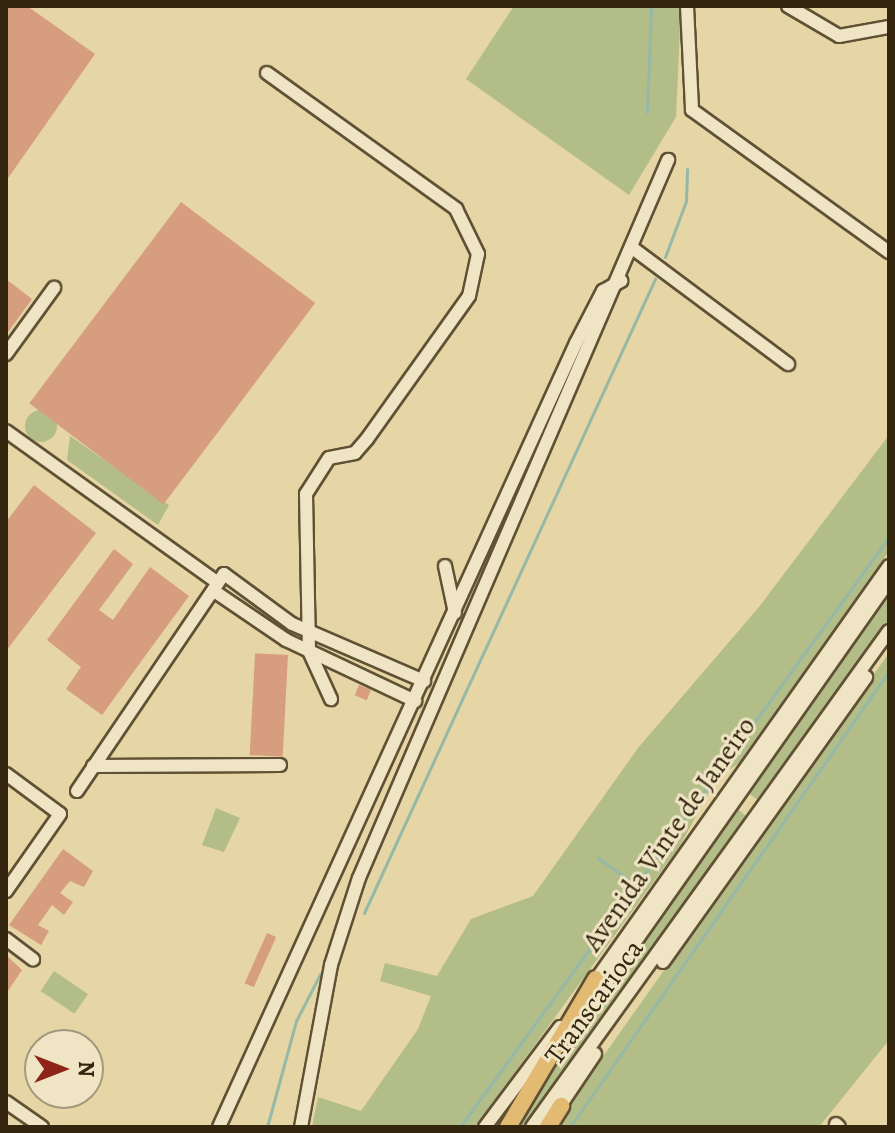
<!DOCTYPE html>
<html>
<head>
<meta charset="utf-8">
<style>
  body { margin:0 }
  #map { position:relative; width:895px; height:1133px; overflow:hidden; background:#e6d5a5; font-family:Alegreya,serif }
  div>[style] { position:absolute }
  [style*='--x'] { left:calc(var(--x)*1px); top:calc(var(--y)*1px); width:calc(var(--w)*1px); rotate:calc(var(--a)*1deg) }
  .green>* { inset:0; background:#b3bd87; transform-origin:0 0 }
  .round { border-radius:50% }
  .stream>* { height:3px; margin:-1.5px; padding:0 1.5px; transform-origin:1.5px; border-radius:1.5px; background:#96b9a7 }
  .building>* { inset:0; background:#d69d7f; transform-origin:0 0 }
  .roads { filter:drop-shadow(2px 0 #605134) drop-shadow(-2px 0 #605134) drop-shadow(0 2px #605134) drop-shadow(0 -2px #605134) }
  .minor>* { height:12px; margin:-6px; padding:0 6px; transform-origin:6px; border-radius:6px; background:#efe4c4 }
  .major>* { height:16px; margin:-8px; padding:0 8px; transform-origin:8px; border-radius:8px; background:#e3ba72 }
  span { translate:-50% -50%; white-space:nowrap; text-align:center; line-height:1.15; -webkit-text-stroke:6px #efe4c4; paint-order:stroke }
  .street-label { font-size:28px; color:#34250f }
  .frame { position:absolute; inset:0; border:8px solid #34250f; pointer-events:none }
  .north { position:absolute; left:24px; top:1029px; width:80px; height:80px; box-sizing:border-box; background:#efe4c4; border:2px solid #a4987c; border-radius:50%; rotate:90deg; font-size:22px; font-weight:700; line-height:32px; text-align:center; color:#34250f }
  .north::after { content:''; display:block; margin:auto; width:28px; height:36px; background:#8f2418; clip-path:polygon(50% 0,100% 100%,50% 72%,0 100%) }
</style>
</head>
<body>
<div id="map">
  <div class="green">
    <div style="clip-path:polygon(514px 6px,681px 6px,676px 117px,629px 195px,466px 79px)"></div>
    <div class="round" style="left:25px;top:410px;width:32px;height:32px"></div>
    <div style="clip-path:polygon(889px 435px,889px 551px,740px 762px,716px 780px,679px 847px,475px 1127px,312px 1127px,318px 1097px,361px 1111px,418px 1029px,431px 996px,380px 981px,385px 963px,437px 976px,471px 919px,533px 896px,638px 748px,759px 607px)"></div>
    <div style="clip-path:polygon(70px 436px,169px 505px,158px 525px,67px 460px)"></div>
    <div style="clip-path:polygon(889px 586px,889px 626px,759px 801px,748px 793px)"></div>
    <div style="clip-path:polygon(889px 653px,889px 1040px,819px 1127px,553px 1127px)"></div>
    <div style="clip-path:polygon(216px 808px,240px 818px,224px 852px,202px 845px)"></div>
    <div style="clip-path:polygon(738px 809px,747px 817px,669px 932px,528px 1127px,511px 1127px)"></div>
    <div style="left:54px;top:971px;width:41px;height:24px;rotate:34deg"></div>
  </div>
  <div class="stream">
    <div style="--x:647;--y:112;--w:106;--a:-87.8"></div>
    <div style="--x:665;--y:257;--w:60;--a:-69.4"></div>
    <div style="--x:686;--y:201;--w:32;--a:-88"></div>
    <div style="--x:598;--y:858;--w:44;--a:35.8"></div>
    <div style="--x:364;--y:913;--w:698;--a:-65.35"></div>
    <div style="--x:267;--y:1127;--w:110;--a:-74.7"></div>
    <div style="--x:296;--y:1021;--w:53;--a:-62.9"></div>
    <div style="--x:460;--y:1127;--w:729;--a:-53.98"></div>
    <div style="--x:570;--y:1127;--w:557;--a:-55.02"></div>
  </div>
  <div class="building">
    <div style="clip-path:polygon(8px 6px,27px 6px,95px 54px,6px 181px)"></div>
    <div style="left:181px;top:202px;width:168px;height:252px;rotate:37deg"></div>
    <div style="clip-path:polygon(6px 279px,32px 299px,6px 335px)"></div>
    <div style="clip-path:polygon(34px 485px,96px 533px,6px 651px,6px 522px)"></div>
    <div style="clip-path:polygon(114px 549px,133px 564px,99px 610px,113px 620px,150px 567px,189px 596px,102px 715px,66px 689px,81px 667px,47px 640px)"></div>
    <div style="left:288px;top:655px;width:102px;height:33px;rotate:93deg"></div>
    <div style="left:359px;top:685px;width:13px;height:11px;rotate:23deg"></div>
    <div style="clip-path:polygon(63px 849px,93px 871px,84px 887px,70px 881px,60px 893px,73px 902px,64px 915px,52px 905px,38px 925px,49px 931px,41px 945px,9px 925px)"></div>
    <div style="left:267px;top:933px;width:10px;height:55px;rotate:24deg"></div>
    <div style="clip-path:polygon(6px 955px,22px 970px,6px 994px)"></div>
  </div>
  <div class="roads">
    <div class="minor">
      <div style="--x:687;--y:6;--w:104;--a:87.2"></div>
      <div style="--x:692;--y:110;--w:243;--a:35.8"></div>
      <div style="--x:788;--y:6;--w:59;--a:30.5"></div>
      <div style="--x:839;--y:36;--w:51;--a:-10.2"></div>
      <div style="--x:267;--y:73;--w:233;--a:35.7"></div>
      <div style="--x:456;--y:209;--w:50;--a:63.9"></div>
      <div style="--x:478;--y:254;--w:43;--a:102.1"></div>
      <div style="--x:469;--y:296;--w:176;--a:125.5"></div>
      <div style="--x:367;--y:439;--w:18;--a:131"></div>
      <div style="--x:355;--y:453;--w:26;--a:169"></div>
      <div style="--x:329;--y:458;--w:43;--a:122.6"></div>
      <div style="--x:306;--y:494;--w:157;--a:88.9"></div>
      <div style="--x:309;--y:651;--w:53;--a:65.4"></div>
      <div style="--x:635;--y:250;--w:191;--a:36.7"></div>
      <div style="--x:6;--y:354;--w:82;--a:-54"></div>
      <div style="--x:6;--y:431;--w:259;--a:35.6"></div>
      <div style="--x:445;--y:566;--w:48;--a:78"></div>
      <div style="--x:214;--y:591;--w:87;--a:34.2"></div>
      <div style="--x:286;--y:640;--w:143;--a:25.3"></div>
      <div style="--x:93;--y:766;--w:187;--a:-0.3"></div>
      <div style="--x:6;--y:774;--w:67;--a:36.5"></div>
      <div style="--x:60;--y:814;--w:94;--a:125"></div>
      <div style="--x:77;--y:791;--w:262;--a:-55.9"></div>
      <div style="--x:224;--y:574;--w:84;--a:36.3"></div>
      <div style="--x:292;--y:624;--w:144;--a:23.4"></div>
      <div style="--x:6;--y:939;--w:34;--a:37"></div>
      <div style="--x:663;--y:962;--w:350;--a:-54.5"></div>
      <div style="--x:593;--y:984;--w:512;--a:-54.7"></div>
      <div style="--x:578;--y:1023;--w:540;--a:-54.87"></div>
      <div style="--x:6;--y:1102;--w:44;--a:34.8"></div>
      <div style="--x:556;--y:1112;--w:70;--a:-56.1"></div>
      <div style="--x:836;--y:1124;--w:4;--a:45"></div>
      <div style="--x:219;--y:1127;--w:861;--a:-65.52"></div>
      <div style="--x:576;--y:343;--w:59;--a:-62.6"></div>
      <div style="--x:603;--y:291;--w:21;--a:-29"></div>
      <div style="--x:301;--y:1127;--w:165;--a:-79.5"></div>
      <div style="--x:331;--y:965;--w:91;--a:-72.2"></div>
      <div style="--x:359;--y:878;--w:782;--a:-66.71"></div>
      <div style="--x:485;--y:1127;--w:125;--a:-53.1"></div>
      <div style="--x:532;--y:1127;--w:611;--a:-54.26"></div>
    </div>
    <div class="major">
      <div style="--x:508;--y:1127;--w:172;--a:-59.3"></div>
      <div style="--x:548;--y:1127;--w:25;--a:-58"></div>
    </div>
  </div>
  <div class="street-label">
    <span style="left:669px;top:834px;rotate:-55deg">Avenida Vinte de Janeiro</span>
    <span style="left:594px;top:1002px;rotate:-54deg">Transcarioca</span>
  </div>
  <div class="frame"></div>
  <div class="north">N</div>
</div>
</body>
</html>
